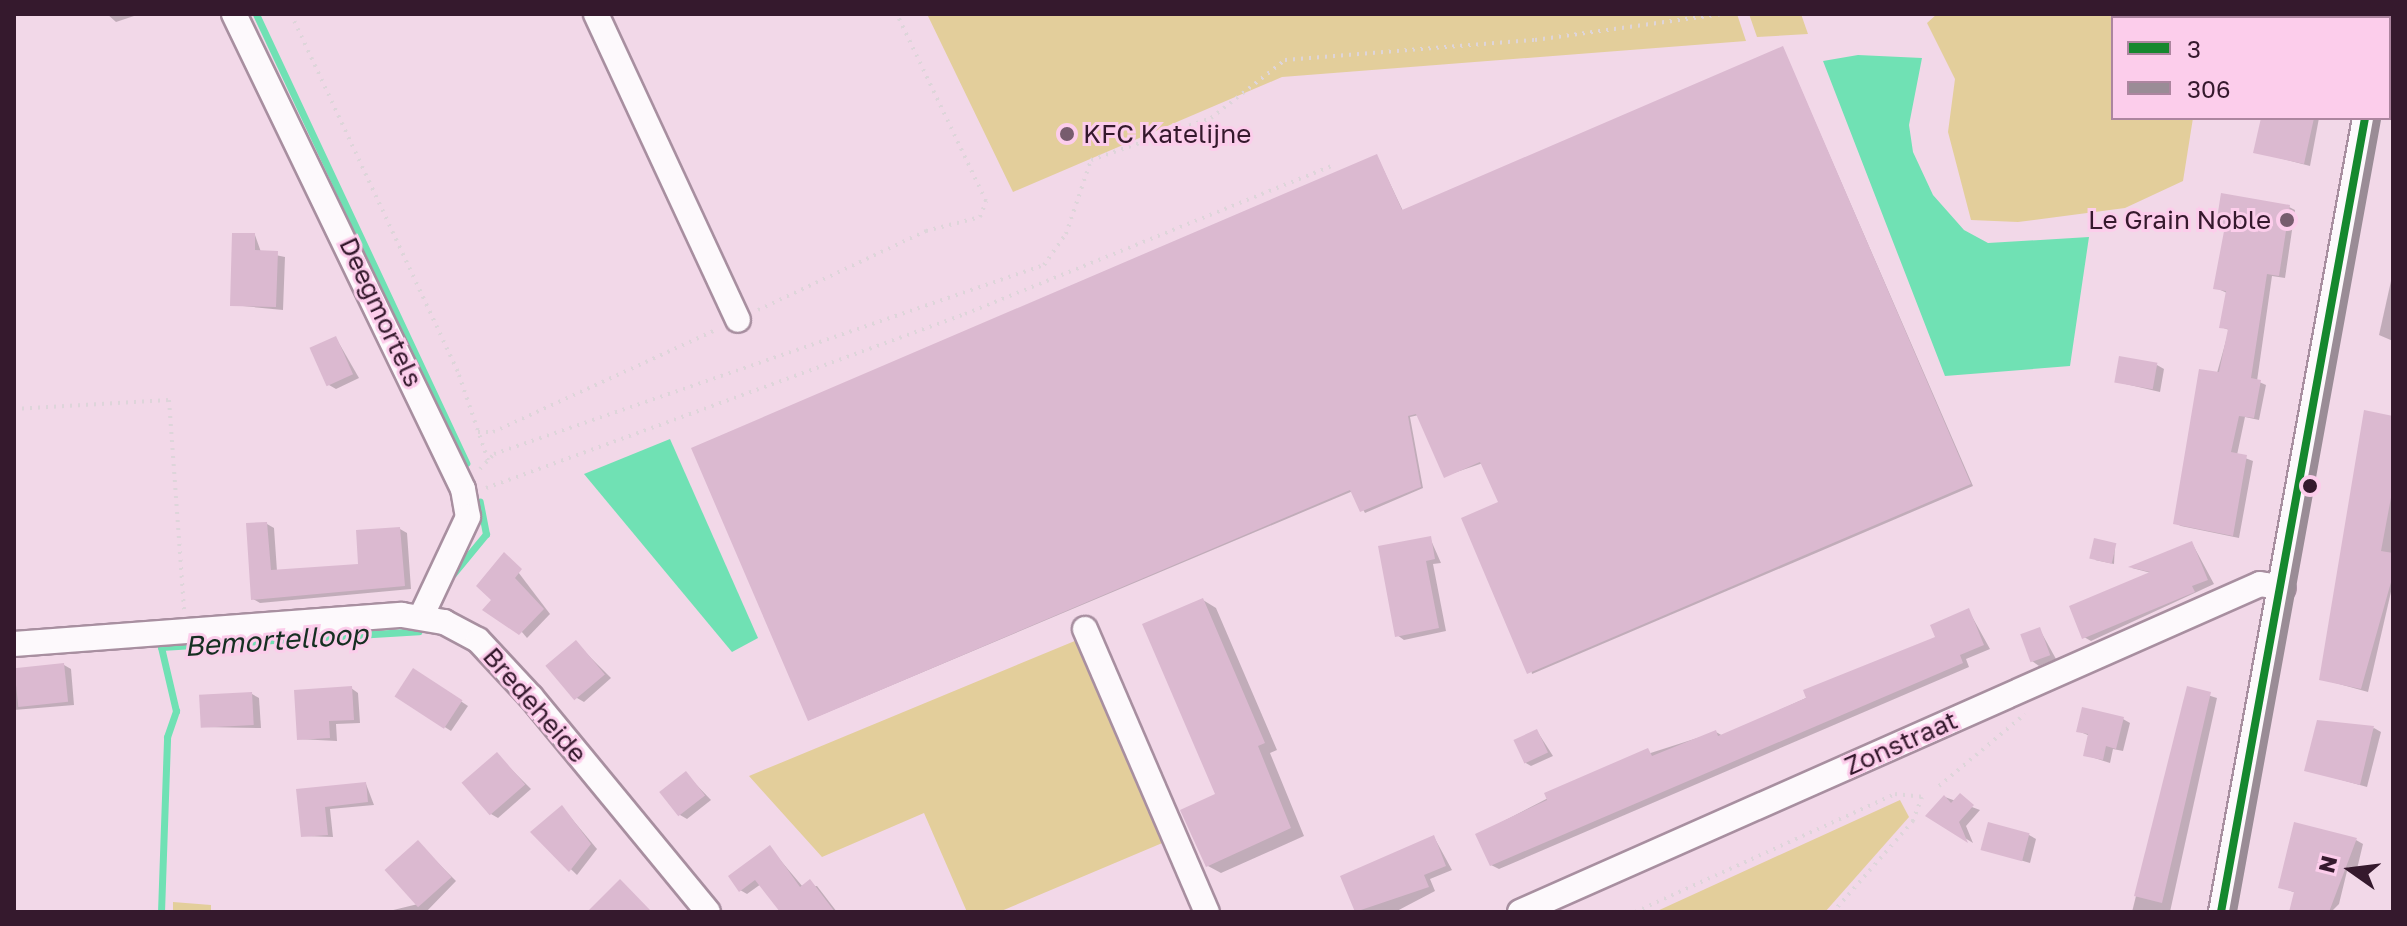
<!DOCTYPE html>
<html>
<head>
<meta charset="utf-8">
<style>
  body { margin:0 }
  #map { position:relative; width:2407px; height:926px; overflow:hidden; background:#f2d8e8; font-family:"Golos Text",sans-serif }
  div>[style] { position:absolute }
  [style*='--x'] { left:calc(var(--x)*1px); top:calc(var(--y)*1px); width:calc(var(--w)*1px); rotate:calc(var(--a)*1deg) }
  .green>* { inset:0; background:#e3ce9b }
  .water>* { inset:0; background:#70e1b4 }
  .shadow>* { inset:0; background:#0003 }
  .stream>* { height:7px; margin:-3.5px; padding:0 3.5px; transform-origin:3.5px; border-radius:3.5px; background:#70e1b4 }
  .building>* { inset:0; background:#dbb9d0; transform-origin:0 0 }
  .path>* { height:4px; margin-top:-2px; transform-origin:0; background:repeating-linear-gradient(90deg,#ded5da 0 2px,transparent 0 8px) }
  .roads { filter:drop-shadow(2px 0 #a88fa0) drop-shadow(-2px 0 #a88fa0) drop-shadow(0 2px #a88fa0) drop-shadow(0 -2px #a88fa0) }
  .minor>* { height:24px; margin:-12px; padding:0 12px; transform-origin:12px; border-radius:12px; background:#fdf9fc }
  .bus-1>* { height:8px; margin:-4px; padding:0 4px; transform-origin:4px; border-radius:4px; background:#15882e }
  .bus-2>* { height:8px; margin:-4px; padding:0 4px; transform-origin:4px; border-radius:4px; background:#9a8c96 }
  .dots>* { width:22px; height:22px; translate:-50% -50%; box-sizing:border-box; border:4px solid #fccdeb; border-radius:50% }
  span { translate:-50% -50%; white-space:nowrap; text-align:center; line-height:1.15; -webkit-text-stroke:6px #fccdeb; paint-order:stroke }
  .poi-label { font-size:26px; color:#35192d }
  .left { translate:0 -50%; text-align:left }
  .right { translate:-100% -50%; text-align:right }
  .street-label { font-size:26px; color:#35192d }
  .water-label { font-size:28px; color:#162f22; font-style:italic }
  .frame { position:absolute; inset:0; border:16px solid #35192d; pointer-events:none }
  .legend { position:absolute; left:2111px; top:16px; width:280px; height:104px; box-sizing:border-box; background:#fccdeb; border:2px solid #ac859f; margin:0; padding:10px 14px; list-style:none; font-size:24px; color:#35192d }
  .legend li { display:flex; align-items:center; gap:16px; height:40px }
  .legend b { width:40px; border:2px solid #ac859f }
  .north { position:absolute; left:2311px; top:830px; width:80px; height:80px; -webkit-text-stroke:6px #fccdeb; paint-order:stroke; rotate:284deg; font-size:22px; font-weight:700; line-height:32px; text-align:center; color:#35192d }
  .north::after { content:''; display:block; margin:auto; width:28px; height:36px; background:#35192d; clip-path:polygon(50% 0,100% 100%,50% 72%,0 100%) }
</style>
</head>
<body>
<div id="map">
  <div class="green">
    <div style="clip-path:polygon(927px 14px,1737px 14px,1746px 41px,1282px 77px,1013px 192px)"></div>
    <div style="clip-path:polygon(1749px 14px,1801px 14px,1808px 34px,1757px 37px)"></div>
    <div style="clip-path:polygon(1937px 14px,2206px 14px,2113px 18px,2113px 118px,2193px 118px,2183px 181px,2125px 208px,2018px 222px,1971px 220px,1948px 132px,1955px 79px,1927px 23px)"></div>
    <div style="clip-path:polygon(1082px 638px,1167px 841px,999px 912px,967px 912px,924px 813px,822px 857px,749px 776px)"></div>
    <div style="clip-path:polygon(1900px 800px,1909px 817px,1825px 912px,1655px 912px)"></div>
    <div style="clip-path:polygon(173px 902px,211px 905px,211px 912px,173px 912px)"></div>
  </div>
  <div class="water">
    <div style="clip-path:polygon(1858px 55px,1922px 58px,1909px 125px,1913px 152px,1933px 195px,1964px 230px,1988px 243px,2089px 237px,2070px 366px,1945px 376px,1823px 61px)"></div>
    <div style="clip-path:polygon(670px 439px,758px 638px,732px 652px,584px 474px)"></div>
  </div>
  <div class="shadow">
    <div style="clip-path:polygon(107px 14px,140px 14px,116px 22px)"></div>
    <div style="clip-path:polygon(2300px 14px,2340px 14px,2299px 18px)"></div>
    <div style="clip-path:polygon(1783px 48px,1973px 486px,1532px 674px,1500px 503px,1483px 463px,1445px 476px,1419px 415px,1410px 417px,1423px 488px,1365px 513px,1353px 491px,809px 720px,1377px 156px,1403px 211px)"></div>
    <div style="clip-path:polygon(2263px 118px,2319px 118px,2310px 166px,2256px 152px)"></div>
    <div style="clip-path:polygon(2289px 207px,2295px 210px,2285px 278px,2272px 276px,2257px 381px,2266px 385px,2259px 420px,2245px 417px,2237px 455px,2253px 461px,2239px 538px,2181px 526px,2175px 523px,2229px 330px,2221px 327px,2227px 293px,2216px 288px,2226px 227px,2218px 224px)"></div>
    <div style="clip-path:polygon(255px 235px,261px 252px,285px 257px,283px 310px,232px 305px)"></div>
    <div style="clip-path:polygon(2393px 272px,2393px 341px,2379px 335px)"></div>
    <div style="clip-path:polygon(336px 338px,359px 378px,336px 389px,329px 385px)"></div>
    <div style="clip-path:polygon(2157px 365px,2164px 369px,2160px 392px,2117px 382px)"></div>
    <div style="clip-path:polygon(2393px 418px,2393px 583px,2368px 692px,2321px 679px)"></div>
    <div style="clip-path:polygon(267px 524px,274px 528px,277px 571px,360px 566px,400px 529px,407px 533px,411px 589px,260px 603px,253px 599px)"></div>
    <div style="clip-path:polygon(1430px 538px,1441px 563px,1433px 564px,1446px 631px,1404px 640px,1397px 635px)"></div>
    <div style="clip-path:polygon(2192px 543px,2214px 584px,2091px 641px,2084px 637px,2151px 573px,2132px 568px)"></div>
    <div style="clip-path:polygon(2115px 545px,2114px 564px,2095px 560px)"></div>
    <div style="clip-path:polygon(509px 560px,550px 614px,527px 638px,494px 599px)"></div>
    <div style="clip-path:polygon(1203px 600px,1216px 608px,1277px 750px,1270px 753px,1304px 836px,1221px 873px,1208px 866px,1218px 795px)"></div>
    <div style="clip-path:polygon(1969px 611px,1990px 649px,1966px 659px,1969px 667px,1499px 869px,1491px 865px,1477px 835px,1610px 766px,1716px 732px,1723px 736px,1937px 638px)"></div>
    <div style="clip-path:polygon(2040px 630px,2056px 659px,2039px 666px,2032px 661px)"></div>
    <div style="clip-path:polygon(576px 643px,611px 678px,584px 702px,577px 698px)"></div>
    <div style="clip-path:polygon(64px 665px,71px 669px,74px 705px,14px 710px,14px 669px)"></div>
    <div style="clip-path:polygon(420px 674px,468px 706px,451px 731px,396px 696px)"></div>
    <div style="clip-path:polygon(351px 688px,358px 693px,360px 723px,336px 724px,337px 741px,298px 739px)"></div>
    <div style="clip-path:polygon(2188px 689px,2217px 698px,2170px 912px,2132px 912px)"></div>
    <div style="clip-path:polygon(252px 694px,259px 698px,261px 728px,203px 727px)"></div>
    <div style="clip-path:polygon(2123px 719px,2130px 723px,2123px 751px,2113px 749px,2110px 763px,2085px 755px,2090px 736px,2078px 731px)"></div>
    <div style="clip-path:polygon(2374px 728px,2381px 732px,2367px 787px,2306px 770px)"></div>
    <div style="clip-path:polygon(1537px 731px,1553px 756px,1531px 766px,1524px 762px)"></div>
    <div style="clip-path:polygon(497px 755px,531px 789px,498px 818px,491px 814px)"></div>
    <div style="clip-path:polygon(686px 774px,711px 800px,687px 819px,680px 815px)"></div>
    <div style="clip-path:polygon(366px 784px,374px 805px,330px 809px,333px 837px,303px 836px,298px 791px)"></div>
    <div style="clip-path:polygon(1945px 797px,1980px 810px,1966px 826px,1973px 843px,1928px 815px)"></div>
    <div style="clip-path:polygon(562px 807px,597px 849px,577px 875px,532px 832px)"></div>
    <div style="clip-path:polygon(2029px 835px,2036px 839px,2030px 863px,1983px 849px)"></div>
    <div style="clip-path:polygon(1434px 837px,1452px 870px,1430px 879px,1435px 891px,1395px 912px,1357px 912px,1342px 877px)"></div>
    <div style="clip-path:polygon(2356px 840px,2363px 844px,2357px 869px,2348px 867px,2339px 904px,2331px 912px,2291px 912px,2296px 893px,2280px 887px)"></div>
    <div style="clip-path:polygon(418px 843px,456px 881px,426px 912px,385px 912px,418px 904px)"></div>
    <div style="clip-path:polygon(770px 848px,803px 887px,817px 886px,837px 912px,783px 912px,761px 884px,747px 894px,740px 890px)"></div>
  </div>
  <div class="stream">
    <div style="--x:256;--y:14;--w:496;--a:64.9"></div>
    <div style="--x:453;--y:574;--w:52;--a:-50.5"></div>
    <div style="--x:486;--y:534;--w:33;--a:-101"></div>
    <div style="--x:161;--y:912;--w:175;--a:-88"></div>
    <div style="--x:167;--y:737;--w:28;--a:-71"></div>
    <div style="--x:176;--y:711;--w:66;--a:-103.2"></div>
    <div style="--x:161;--y:647;--w:258;--a:-3.5"></div>
  </div>
  <div class="building">
    <div style="clip-path:polygon(1783px 46px,1971px 484px,1527px 674px,1461px 518px,1498px 502px,1480px 462px,1444px 478px,1416px 414px,1408px 416px,1421px 487px,1360px 512px,1350px 490px,808px 721px,691px 448px,1377px 154px,1402px 210px)"></div>
    <div style="clip-path:polygon(2261px 118px,2314px 118px,2304px 164px,2253px 153px)"></div>
    <div style="clip-path:polygon(2221px 193px,2290px 205px,2279px 276px,2267px 274px,2251px 378px,2261px 380px,2254px 418px,2239px 416px,2231px 452px,2247px 455px,2233px 536px,2173px 524px,2199px 369px,2219px 372px,2228px 329px,2219px 328px,2226px 291px,2213px 289px,2225px 226px,2216px 225px)"></div>
    <div style="clip-path:polygon(232px 233px,255px 233px,255px 250px,278px 251px,276px 307px,230px 306px)"></div>
    <div style="left:336px;top:336px;width:42px;height:29px;rotate:66deg"></div>
    <div style="left:2119px;top:356px;width:39px;height:27px;rotate:10deg"></div>
    <div style="clip-path:polygon(2364px 410px,2393px 416px,2393px 487px,2381px 551px,2393px 553px,2393px 575px,2361px 689px,2319px 680px)"></div>
    <div style="clip-path:polygon(267px 522px,271px 570px,358px 564px,356px 530px,400px 527px,405px 586px,251px 600px,246px 523px)"></div>
    <div style="clip-path:polygon(1431px 536px,1435px 559px,1426px 561px,1439px 628px,1395px 637px,1378px 546px)"></div>
    <div style="left:2094px;top:538px;width:23px;height:21px;rotate:13deg"></div>
    <div style="clip-path:polygon(2192px 541px,2208px 580px,2192px 586px,2195px 592px,2082px 639px,2069px 606px,2150px 572px,2128px 567px)"></div>
    <div style="clip-path:polygon(504px 552px,522px 569px,515px 578px,544px 609px,519px 635px,482px 610px,491px 600px,476px 586px)"></div>
    <div style="clip-path:polygon(1203px 598px,1265px 743px,1258px 746px,1291px 828px,1206px 867px,1180px 810px,1215px 794px,1142px 624px)"></div>
    <div style="clip-path:polygon(1969px 608px,1984px 645px,1960px 655px,1963px 663px,1490px 866px,1475px 834px,1547px 800px,1544px 793px,1648px 748px,1652px 756px,1716px 730px,1718px 736px,1806px 698px,1803px 690px,1935px 637px,1930px 625px)"></div>
    <div style="left:2040px;top:627px;width:30px;height:21px;rotate:70deg"></div>
    <div style="left:576px;top:640px;width:45px;height:40px;rotate:50deg"></div>
    <div style="left:64px;top:663px;width:39px;height:50px;rotate:84deg"></div>
    <div style="left:413px;top:668px;width:59px;height:34px;rotate:33deg"></div>
    <div style="clip-path:polygon(352px 686px,354px 720px,329px 721px,330px 738px,297px 740px,294px 690px)"></div>
    <div style="clip-path:polygon(2187px 686px,2211px 692px,2162px 903px,2134px 896px)"></div>
    <div style="left:252px;top:692px;width:33px;height:53px;rotate:87deg"></div>
    <div style="clip-path:polygon(2082px 707px,2124px 717px,2116px 749px,2106px 746px,2103px 760px,2083px 756px,2088px 734px,2076px 732px)"></div>
    <div style="clip-path:polygon(2317px 720px,2374px 726px,2360px 785px,2304px 771px)"></div>
    <div style="left:1537px;top:729px;width:26px;height:26px;rotate:65deg"></div>
    <div style="left:497px;top:752px;width:43px;height:47px;rotate:49deg"></div>
    <div style="left:686px;top:771px;width:31px;height:34px;rotate:52deg"></div>
    <div style="clip-path:polygon(366px 782px,368px 802px,325px 807px,328px 835px,301px 837px,296px 789px)"></div>
    <div style="clip-path:polygon(1960px 793px,1974px 805px,1959px 822px,1968px 843px,1925px 816px,1944px 795px,1951px 803px)"></div>
    <div style="clip-path:polygon(562px 805px,591px 844px,569px 872px,530px 832px)"></div>
    <div style="left:1988px;top:822px;width:43px;height:29px;rotate:15deg"></div>
    <div style="clip-path:polygon(2294px 822px,2357px 838px,2329px 912px,2289px 912px,2294px 892px,2278px 888px)"></div>
    <div style="clip-path:polygon(1434px 835px,1446px 866px,1424px 875px,1429px 887px,1355px 912px,1340px 876px)"></div>
    <div style="left:418px;top:840px;width:50px;height:45px;rotate:48deg"></div>
    <div style="clip-path:polygon(770px 845px,800px 887px,810px 879px,835px 912px,780px 912px,755px 880px,739px 892px,728px 876px)"></div>
    <div style="clip-path:polygon(620px 879px,652px 912px,587px 912px)"></div>
  </div>
  <div class="path">
    <div style="--x:291;--y:14;--w:398;--a:65"></div>
    <div style="--x:459;--y:375;--w:90;--a:71.2"></div>
    <div style="--x:758;--y:310;--w:186;--a:-25.2"></div>
    <div style="--x:926;--y:231;--w:56;--a:-14.5"></div>
    <div style="--x:980;--y:217;--w:17;--a:-69"></div>
    <div style="--x:986;--y:201;--w:207;--a:-115.5"></div>
    <div style="--x:14;--y:409;--w:155;--a:-3.3"></div>
    <div style="--x:169;--y:400;--w:210;--a:85.9"></div>
    <div style="--x:478;--y:432;--w:15;--a:0"></div>
    <div style="--x:493;--y:432;--w:247;--a:-24.6"></div>
    <div style="--x:480;--y:469;--w:21;--a:-47"></div>
    <div style="--x:494;--y:454;--w:582;--a:-18.96"></div>
    <div style="--x:1044;--y:265;--w:38;--a:-55"></div>
    <div style="--x:1066;--y:234;--w:78;--a:-71.3"></div>
    <div style="--x:1091;--y:160;--w:127;--a:-19.3"></div>
    <div style="--x:1211;--y:118;--w:94;--a:-38.1"></div>
    <div style="--x:1285;--y:60;--w:251;--a:-4.6"></div>
    <div style="--x:1535;--y:40;--w:189;--a:-7.9"></div>
    <div style="--x:486;--y:488;--w:510;--a:-19.96"></div>
    <div style="--x:965;--y:314;--w:397;--a:-22"></div>
    <div style="--x:1939;--y:786;--w:112;--a:-39.9"></div>
    <div style="--x:1635;--y:912;--w:286;--a:-24.4"></div>
    <div style="--x:1895;--y:794;--w:27;--a:6"></div>
    <div style="--x:1922;--y:797;--w:26;--a:111"></div>
    <div style="--x:1913;--y:821;--w:121;--a:131.3"></div>
  </div>
  <div class="roads">
    <div class="minor">
      <div style="--x:234;--y:14;--w:527;--a:64.26"></div>
      <div style="--x:463;--y:489;--w:28;--a:80"></div>
      <div style="--x:468;--y:517;--w:110;--a:115.2"></div>
      <div style="--x:596;--y:14;--w:337;--a:65.1"></div>
      <div style="--x:2384;--y:18;--w:4;--a:-76"></div>
      <div style="--x:1085;--y:629;--w:308;--a:66.7"></div>
      <div style="--x:14;--y:644;--w:389;--a:-4.3"></div>
      <div style="--x:402;--y:615;--w:43;--a:9.5"></div>
      <div style="--x:444;--y:622;--w:38;--a:28"></div>
      <div style="--x:478;--y:640;--w:78;--a:47.1"></div>
      <div style="--x:531;--y:697;--w:278;--a:50.5"></div>
      <div style="--x:1520;--y:912;--w:809;--a:-23.9"></div>
      <div style="--x:2260;--y:584;--w:23;--a:10"></div>
      <div style="--x:2221;--y:912;--w:807;--a:-79.72"></div>
    </div>
  </div>
  <div class="bus-1">
    <div style="--x:2221;--y:912;--w:807;--a:-79.72"></div>
  </div>
  <div class="bus-2">
    <div style="--x:2233;--y:912;--w:805;--a:-79.7"></div>
  </div>
  <div class="dots">
    <div style="left:1067px;top:134px;background:#775c6e"></div>
    <div style="left:2287px;top:220px;background:#775c6e"></div>
    <div style="left:2310px;top:486px;background:#35192d"></div>
  </div>
  <div class="poi-label">
    <span class="left" style="left:1083px;top:134px">KFC Katelijne</span>
    <span class="right" style="left:2271px;top:220px">Le Grain Noble</span>
  </div>
  <div class="street-label">
    <span style="left:381px;top:312px;rotate:65deg">Deegmortels</span>
    <span style="left:535px;top:705px;rotate:49deg">Bredeheide</span>
    <span style="left:1901px;top:743px;rotate:-24deg">Zonstraat</span>
  </div>
  <div class="water-label">
    <span style="left:276px;top:640px;rotate:-4deg">Bemortelloop</span>
  </div>
  <div class="frame"></div>
  <ul class="legend">
  <li><b style="height:10px;background:#15882e"></b>3</li>
  <li><b style="height:10px;background:#9a8c96"></b>306</li>
  </ul>
  <div class="north">N</div>
</div>
</body>
</html>
